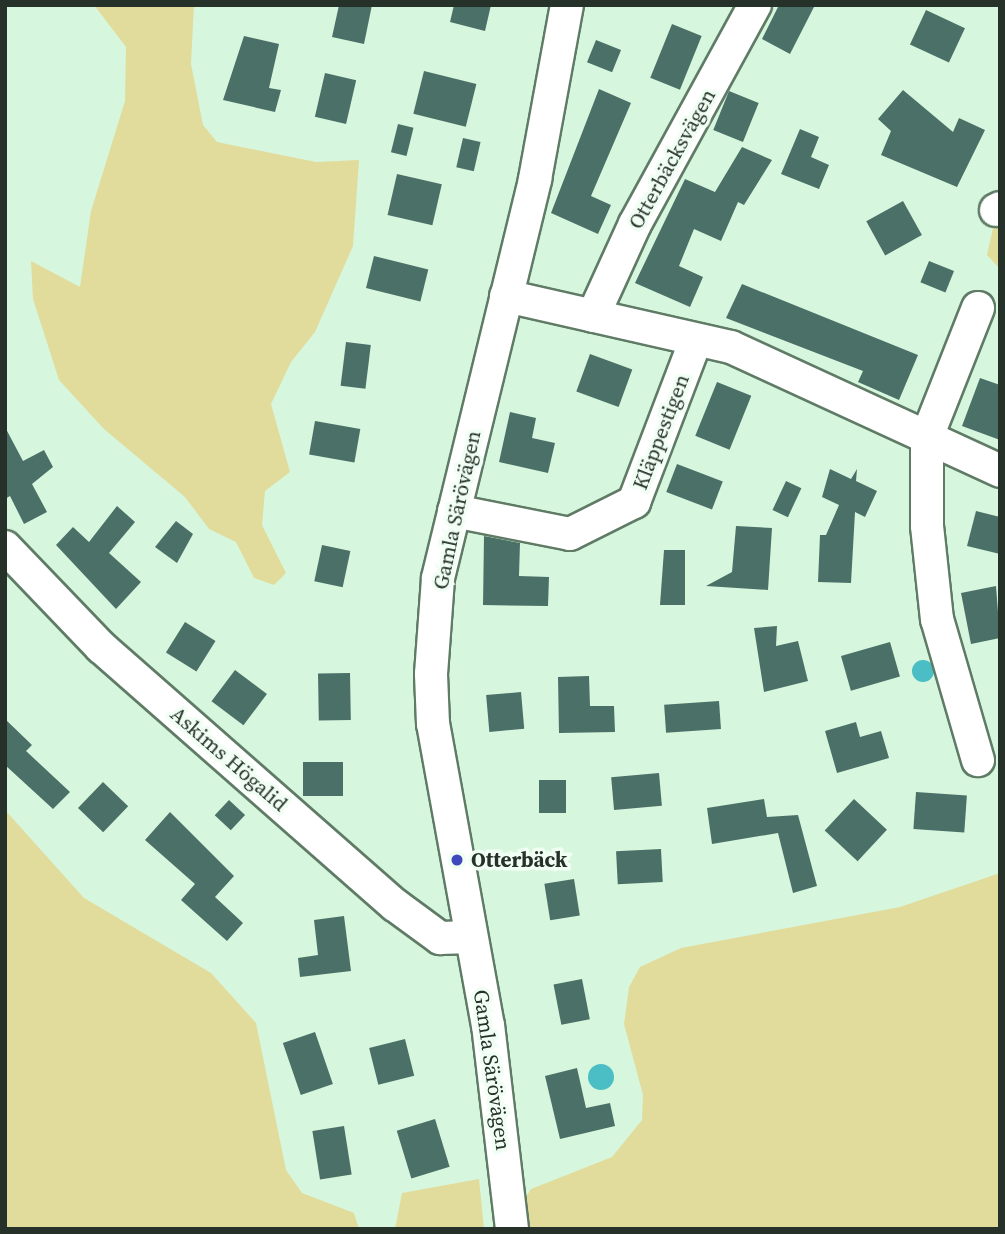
<!DOCTYPE html>
<html>
<head>
<meta charset="utf-8">
<style>
  body { margin:0 }
  #map { position:relative; width:1005px; height:1234px; overflow:hidden; background:#d7f6de; font-family:"Source Serif 4",serif }
  div>[style] { position:absolute }
  [style*='--x'] { left:calc(var(--x)*1px); top:calc(var(--y)*1px); width:calc(var(--w)*1px); rotate:calc(var(--a)*1deg) }
  .green>* { inset:0; background:#e1dc9c }
  .water>* { inset:0; background:#4abec4 }
  .round { border-radius:50% }
  .building>* { inset:0; background:#4b7067; transform-origin:0 0 }
  .roads { filter:drop-shadow(2px 0 #5f7b66) drop-shadow(-2px 0 #5f7b66) drop-shadow(0 2px #5f7b66) drop-shadow(0 -2px #5f7b66) }
  .minor>* { height:32px; margin:-16px; padding:0 16px; transform-origin:16px; border-radius:16px; background:#fff }
  .dots>* { width:19px; height:19px; translate:-50% -50%; box-sizing:border-box; border:4px solid #f1fef4; border-radius:50% }
  span { translate:-50% -50%; white-space:nowrap; text-align:center; line-height:1.15; -webkit-text-stroke:7px #f1fef4; paint-order:stroke }
  .street-label { font-size:21px; color:#263229 }
  .poi-label { font-size:21px; color:#263229; font-weight:700 }
  .left { translate:0 -50%; text-align:left }
  .frame { position:absolute; inset:0; border:7px solid #263229; pointer-events:none }
</style>
</head>
<body>
<div id="map">
  <div class="green">
    <div style="clip-path:polygon(94px 5px,194px 5px,191px 64px,203px 125px,217px 142px,316px 162px,359px 160px,353px 246px,315px 332px,291px 362px,271px 404px,290px 472px,265px 491px,262px 525px,286px 573px,274px 585px,254px 578px,236px 542px,209px 529px,185px 497px,104px 429px,59px 380px,33px 299px,31px 261px,80px 287px,91px 211px,125px 101px,126px 47px)"></div>
    <div style="clip-path:polygon(1000px 225px,1000px 269px,987px 255px,993px 228px)"></div>
    <div style="clip-path:polygon(5px 810px,84px 898px,211px 973px,256px 1023px,286px 1170px,302px 1193px,354px 1213px,359px 1229px,5px 1229px)"></div>
    <div style="clip-path:polygon(1000px 873px,1000px 1229px,525px 1229px,522px 1203px,531px 1189px,612px 1157px,642px 1120px,643px 1095px,624px 1024px,629px 987px,640px 967px,681px 948px,900px 907px)"></div>
    <div style="clip-path:polygon(479px 1179px,484px 1229px,395px 1229px,402px 1193px)"></div>
  </div>
  <div class="water">
    <div class="round" style="left:912px;top:660px;width:22px;height:22px"></div>
    <div class="round" style="left:588px;top:1064px;width:26px;height:26px"></div>
  </div>
  <div class="building">
    <div style="clip-path:polygon(339px 5px,372px 5px,364px 44px,332px 37px)"></div>
    <div style="clip-path:polygon(454px 5px,491px 5px,485px 31px,450px 22px)"></div>
    <div style="clip-path:polygon(779px 5px,815px 5px,790px 54px,762px 39px)"></div>
    <div style="left:926px;top:10px;width:43px;height:38px;rotate:25deg"></div>
    <div style="left:672px;top:24px;width:32px;height:58px;rotate:22deg"></div>
    <div style="clip-path:polygon(244px 36px,279px 44px,269px 88px,281px 90px,275px 112px,223px 100px)"></div>
    <div style="left:596px;top:40px;width:27px;height:24px;rotate:22deg"></div>
    <div style="left:424px;top:71px;width:54px;height:44px;rotate:14deg"></div>
    <div style="left:325px;top:73px;width:32px;height:45px;rotate:13deg"></div>
    <div style="clip-path:polygon(599px 89px,631px 103px,591px 196px,611px 205px,598px 234px,551px 213px)"></div>
    <div style="clip-path:polygon(903px 90px,953px 132px,959px 118px,985px 130px,957px 187px,881px 155px,891px 131px,878px 119px)"></div>
    <div style="left:729px;top:91px;width:32px;height:42px;rotate:22deg"></div>
    <div style="left:398px;top:124px;width:16px;height:29px;rotate:14deg"></div>
    <div style="clip-path:polygon(800px 129px,819px 137px,811px 157px,829px 165px,819px 189px,781px 174px)"></div>
    <div style="left:463px;top:138px;width:18px;height:30px;rotate:13deg"></div>
    <div style="clip-path:polygon(742px 147px,772px 160px,744px 205px,738px 202px,721px 241px,694px 229px,679px 266px,703px 277px,690px 307px,635px 283px,685px 179px,715px 192px)"></div>
    <div style="left:397px;top:174px;width:46px;height:42px;rotate:13deg"></div>
    <div style="left:903px;top:201px;width:39px;height:42px;rotate:61deg"></div>
    <div style="left:374px;top:256px;width:56px;height:33px;rotate:14deg"></div>
    <div style="left:929px;top:261px;width:27px;height:23px;rotate:22deg"></div>
    <div style="clip-path:polygon(742px 284px,918px 355px,899px 400px,858px 382px,863px 371px,726px 318px)"></div>
    <div style="left:346px;top:342px;width:25px;height:44px;rotate:7deg"></div>
    <div style="left:590px;top:354px;width:45px;height:40px;rotate:20deg"></div>
    <div style="clip-path:polygon(980px 378px,1000px 385px,1000px 440px,962px 426px)"></div>
    <div style="left:717px;top:382px;width:37px;height:58px;rotate:22deg"></div>
    <div style="clip-path:polygon(510px 412px,536px 418px,532px 438px,555px 443px,548px 473px,499px 462px)"></div>
    <div style="left:315px;top:421px;width:46px;height:34px;rotate:10deg"></div>
    <div style="clip-path:polygon(5px 427px,23px 461px,44px 450px,53px 467px,32px 484px,47px 512px,24px 524px,10px 496px,5px 499px)"></div>
    <div style="left:677px;top:464px;width:49px;height:30px;rotate:21deg"></div>
    <div style="clip-path:polygon(830px 469px,851px 479px,857px 469px,856px 481px,877px 491px,865px 517px,855px 512px,851px 583px,818px 582px,820px 535px,826px 535px,839px 505px,822px 497px)"></div>
    <div style="left:786px;top:481px;width:17px;height:32px;rotate:25deg"></div>
    <div style="clip-path:polygon(117px 506px,135px 522px,109px 553px,141px 582px,116px 609px,56px 545px,73px 527px,89px 542px)"></div>
    <div style="clip-path:polygon(976px 511px,1000px 517px,1000px 554px,967px 546px)"></div>
    <div style="clip-path:polygon(176px 521px,193px 534px,177px 563px,155px 547px)"></div>
    <div style="clip-path:polygon(736px 526px,772px 528px,768px 590px,706px 586px,732px 572px)"></div>
    <div style="clip-path:polygon(484px 536px,520px 543px,519px 576px,549px 577px,548px 606px,483px 605px)"></div>
    <div style="left:322px;top:545px;width:29px;height:37px;rotate:12deg"></div>
    <div style="clip-path:polygon(664px 550px,685px 550px,685px 605px,660px 605px)"></div>
    <div style="clip-path:polygon(996px 586px,1000px 638px,971px 644px,961px 593px)"></div>
    <div style="left:185px;top:622px;width:36px;height:36px;rotate:32deg"></div>
    <div style="clip-path:polygon(777px 626px,776px 646px,798px 641px,808px 681px,764px 692px,754px 628px)"></div>
    <div style="left:890px;top:642px;width:36px;height:51px;rotate:74deg"></div>
    <div style="left:235px;top:670px;width:40px;height:39px;rotate:37deg"></div>
    <div style="left:350px;top:673px;width:47px;height:32px;rotate:89deg"></div>
    <div style="clip-path:polygon(589px 676px,590px 706px,614px 706px,615px 732px,559px 733px,558px 677px)"></div>
    <div style="left:521px;top:692px;width:37px;height:35px;rotate:85deg"></div>
    <div style="left:719px;top:701px;width:28px;height:55px;rotate:86deg"></div>
    <div style="clip-path:polygon(5px 719px,32px 745px,26px 751px,70px 792px,53px 809px,5px 765px)"></div>
    <div style="clip-path:polygon(856px 722px,860px 737px,881px 731px,889px 758px,837px 773px,825px 731px)"></div>
    <div style="left:303px;top:762px;width:40px;height:34px"></div>
    <div style="left:659px;top:773px;width:33px;height:48px;rotate:85deg"></div>
    <div style="left:539px;top:780px;width:27px;height:33px"></div>
    <div style="left:103px;top:782px;width:35px;height:36px;rotate:44deg"></div>
    <div style="left:916px;top:792px;width:51px;height:37px;rotate:4deg"></div>
    <div style="clip-path:polygon(764px 799px,767px 817px,798px 815px,817px 886px,793px 893px,778px 833px,712px 844px,707px 808px)"></div>
    <div style="left:854px;top:799px;width:45px;height:43px;rotate:43deg"></div>
    <div style="left:229px;top:800px;width:22px;height:21px;rotate:43deg"></div>
    <div style="clip-path:polygon(170px 812px,234px 876px,215px 897px,243px 923px,227px 941px,181px 900px,195px 884px,145px 840px)"></div>
    <div style="left:661px;top:849px;width:33px;height:45px;rotate:87deg"></div>
    <div style="left:574px;top:879px;width:37px;height:30px;rotate:81deg"></div>
    <div style="clip-path:polygon(344px 916px,351px 971px,300px 977px,298px 958px,318px 955px,314px 920px)"></div>
    <div style="left:582px;top:979px;width:41px;height:29px;rotate:79deg"></div>
    <div style="left:315px;top:1032px;width:55px;height:34px;rotate:71deg"></div>
    <div style="left:405px;top:1039px;width:38px;height:37px;rotate:76deg"></div>
    <div style="clip-path:polygon(577px 1068px,586px 1108px,610px 1103px,615px 1126px,560px 1139px,545px 1076px)"></div>
    <div style="left:435px;top:1119px;width:50px;height:40px;rotate:73deg"></div>
    <div style="left:344px;top:1126px;width:49px;height:32px;rotate:81deg"></div>
  </div>
  <div class="roads">
    <div class="minor">
      <div style="--x:996;--y:210;--w:4;--a:-27"></div>
      <div style="--x:506;--y:296;--w:231;--a:12.8"></div>
      <div style="--x:731;--y:347;--w:296;--a:24.7"></div>
      <div style="--x:978;--y:308;--w:139;--a:111.6"></div>
      <div style="--x:927;--y:437;--w:89;--a:90"></div>
      <div style="--x:927;--y:526;--w:94;--a:83.9"></div>
      <div style="--x:937;--y:619;--w:147;--a:73.8"></div>
      <div style="--x:593;--y:316;--w:101;--a:-65.5"></div>
      <div style="--x:635;--y:224;--w:250;--a:-61.3"></div>
      <div style="--x:454;--y:511;--w:118;--a:11.2"></div>
      <div style="--x:570;--y:534;--w:72;--a:-26.6"></div>
      <div style="--x:634;--y:502;--w:171;--a:-69.1"></div>
      <div style="--x:5;--y:547;--w:139;--a:46.2"></div>
      <div style="--x:101;--y:647;--w:391;--a:41.3"></div>
      <div style="--x:395;--y:905;--w:56;--a:36.3"></div>
      <div style="--x:440;--y:938;--w:31;--a:-2"></div>
      <div style="--x:512;--y:1229;--w:204;--a:-96.7"></div>
      <div style="--x:488;--y:1026;--w:307;--a:-100.3"></div>
      <div style="--x:433;--y:724;--w:50;--a:-92.3"></div>
      <div style="--x:431;--y:674;--w:96;--a:-85.8"></div>
      <div style="--x:438;--y:578;--w:411;--a:-76.3"></div>
      <div style="--x:535;--y:179;--w:177;--a:-79.6"></div>
    </div>
  </div>
  <div class="dots">
    <div style="left:457px;top:860px;background:#3d49bd"></div>
  </div>
  <div class="street-label">
    <span style="left:672px;top:159px;rotate:-61deg">Otterbäcksvägen</span>
    <span style="left:661px;top:432px;rotate:-69deg">Kläppestigen</span>
    <span style="left:457px;top:510px;rotate:-78deg">Gamla Särövägen</span>
    <span style="left:229px;top:759px;rotate:41deg">Askims Högalid</span>
    <span style="left:492px;top:1070px;rotate:82deg">Gamla Särövägen</span>
  </div>
  <div class="poi-label">
    <span class="left" style="left:471px;top:860px">Otterbäck</span>
  </div>
  <div class="frame"></div>
</div>
</body>
</html>
